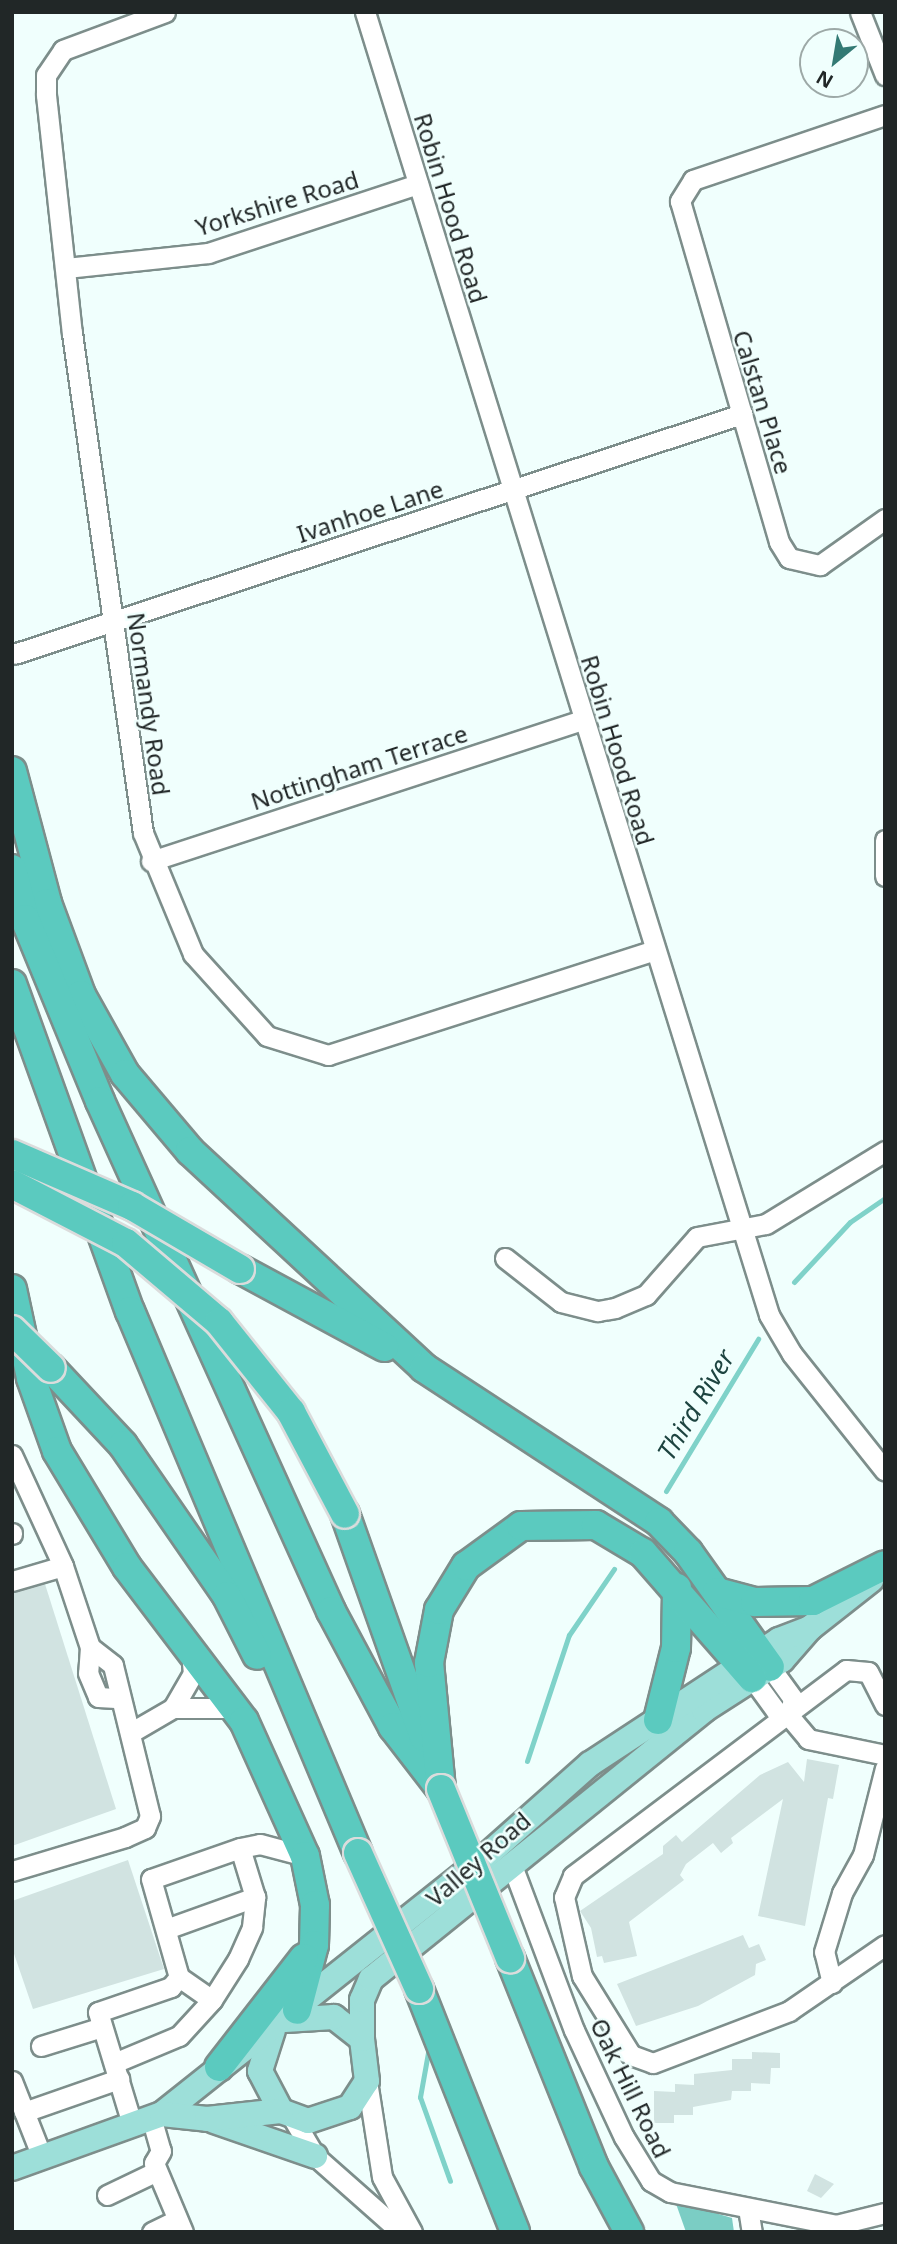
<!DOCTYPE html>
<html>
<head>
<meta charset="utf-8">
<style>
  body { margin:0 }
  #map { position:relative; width:897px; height:2244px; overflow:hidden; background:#f0fffd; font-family:"Noto Sans",sans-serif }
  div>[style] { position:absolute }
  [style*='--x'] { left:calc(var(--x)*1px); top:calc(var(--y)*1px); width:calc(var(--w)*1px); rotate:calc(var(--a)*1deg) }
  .forest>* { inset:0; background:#7bcdc4 }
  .stream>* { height:5px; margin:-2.5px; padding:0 2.5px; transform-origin:2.5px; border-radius:2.5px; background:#7fd2c9 }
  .building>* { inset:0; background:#d1e3e1 }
  .roads { filter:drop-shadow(2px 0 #7d8e8b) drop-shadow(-2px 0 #7d8e8b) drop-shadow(0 2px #7d8e8b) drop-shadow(0 -2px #7d8e8b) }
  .minor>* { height:19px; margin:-9.5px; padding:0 9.5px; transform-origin:9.5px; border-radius:9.5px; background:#fff }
  .major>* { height:24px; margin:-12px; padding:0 12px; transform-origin:12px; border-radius:12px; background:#9ddfd9 }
  .highway>* { height:28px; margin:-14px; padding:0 14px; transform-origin:14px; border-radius:14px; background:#5bcabf }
  .bridges { filter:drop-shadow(2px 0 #dbdcdc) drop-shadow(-2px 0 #dbdcdc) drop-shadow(0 2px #dbdcdc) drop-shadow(0 -2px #dbdcdc) }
  .highway-bridge>* { height:28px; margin:-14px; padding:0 14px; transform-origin:14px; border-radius:14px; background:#5bcabf }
  span { translate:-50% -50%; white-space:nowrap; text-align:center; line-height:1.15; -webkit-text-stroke:5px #f0fffd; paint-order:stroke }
  .street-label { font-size:24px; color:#212727 }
  .water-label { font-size:26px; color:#1d4440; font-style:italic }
  .frame { position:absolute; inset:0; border:14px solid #212727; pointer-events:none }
  .north { position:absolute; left:799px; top:28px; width:70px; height:70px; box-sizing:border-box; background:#f0fffd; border:2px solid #9da9a7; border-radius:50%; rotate:210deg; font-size:19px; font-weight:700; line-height:28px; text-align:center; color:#212727 }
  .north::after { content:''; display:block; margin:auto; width:24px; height:32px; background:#337a74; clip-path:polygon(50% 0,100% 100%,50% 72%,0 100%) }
</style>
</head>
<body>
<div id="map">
  <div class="forest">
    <div style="clip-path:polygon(675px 2201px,732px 2218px,734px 2232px,686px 2232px)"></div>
  </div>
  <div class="stream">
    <div style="--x:794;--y:1282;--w:82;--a:-47"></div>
    <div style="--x:850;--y:1222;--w:42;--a:-34.4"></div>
    <div style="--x:666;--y:1491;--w:178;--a:-58.8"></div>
    <div style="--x:527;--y:1761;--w:133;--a:-71.6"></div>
    <div style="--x:569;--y:1635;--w:80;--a:-55.7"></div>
    <div style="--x:429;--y:2047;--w:51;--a:100.2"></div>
    <div style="--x:420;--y:2097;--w:89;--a:70.3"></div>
  </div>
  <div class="building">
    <div style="clip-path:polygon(45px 1584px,116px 1809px,12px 1846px,12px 1593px)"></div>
    <div style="clip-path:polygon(807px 1759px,839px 1765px,833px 1799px,828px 1798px,805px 1926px,758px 1916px,783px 1799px,731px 1838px,733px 1843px,721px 1853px,713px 1843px,686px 1864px,680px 1875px,684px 1880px,629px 1922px,637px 1956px,604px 1963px,602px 1956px,597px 1957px,591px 1928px,580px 1911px,663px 1854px,663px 1846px,676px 1835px,682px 1842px,760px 1775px,788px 1762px,804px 1782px)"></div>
    <div style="clip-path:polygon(128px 1860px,164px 1969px,33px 2009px,12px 1948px,12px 1901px)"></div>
    <div style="clip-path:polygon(743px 1935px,749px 1948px,759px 1944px,766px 1960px,756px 1964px,755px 1975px,698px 2006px,636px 2026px,617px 1984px)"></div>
    <div style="clip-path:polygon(752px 2052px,780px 2053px,780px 2068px,771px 2068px,770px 2084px,751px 2083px,751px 2091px,732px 2091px,731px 2100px,693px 2107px,693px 2115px,674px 2115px,674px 2123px,654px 2123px,654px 2091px,675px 2092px,675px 2084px,694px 2085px,694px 2074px,732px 2070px,732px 2059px,752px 2059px)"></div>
    <div style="clip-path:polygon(815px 2174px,834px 2184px,821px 2198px,807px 2191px)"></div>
  </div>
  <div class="roads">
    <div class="minor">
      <div style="--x:165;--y:12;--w:109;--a:159.6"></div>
      <div style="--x:63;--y:50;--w:30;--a:124"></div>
      <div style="--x:46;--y:75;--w:20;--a:90"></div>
      <div style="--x:46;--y:95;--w:239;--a:83.8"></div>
      <div style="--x:72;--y:333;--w:505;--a:81.92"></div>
      <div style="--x:143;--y:833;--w:131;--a:67.5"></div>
      <div style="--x:193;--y:954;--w:110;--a:47.9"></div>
      <div style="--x:267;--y:1036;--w:64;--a:17.3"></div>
      <div style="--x:328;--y:1055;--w:343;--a:-17.8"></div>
      <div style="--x:365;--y:12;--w:1364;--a:72.77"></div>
      <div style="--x:769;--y:1315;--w:45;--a:59.5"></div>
      <div style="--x:792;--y:1354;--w:149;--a:51.5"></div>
      <div style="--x:860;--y:12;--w:68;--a:68.4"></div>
      <div style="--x:885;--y:115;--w:203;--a:161.3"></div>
      <div style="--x:693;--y:180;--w:25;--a:122"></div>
      <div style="--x:680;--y:201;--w:355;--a:73.8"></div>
      <div style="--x:779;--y:542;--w:19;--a:58"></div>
      <div style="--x:789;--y:558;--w:32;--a:13"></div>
      <div style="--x:820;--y:565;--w:80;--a:-35.3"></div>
      <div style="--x:66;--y:268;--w:143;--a:-6"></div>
      <div style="--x:208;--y:253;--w:221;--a:-18.2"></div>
      <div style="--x:14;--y:654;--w:767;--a:-18.25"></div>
      <div style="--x:885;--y:840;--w:36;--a:90"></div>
      <div style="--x:151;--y:861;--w:453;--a:-18.1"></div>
      <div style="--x:505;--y:1258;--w:71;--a:38.2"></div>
      <div style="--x:561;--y:1302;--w:38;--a:14"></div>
      <div style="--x:598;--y:1311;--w:17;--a:-10"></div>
      <div style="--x:615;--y:1308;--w:34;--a:-23"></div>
      <div style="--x:646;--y:1295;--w:77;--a:-48.7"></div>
      <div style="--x:697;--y:1237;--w:70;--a:-10.7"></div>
      <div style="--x:766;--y:1224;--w:140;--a:-31.5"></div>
      <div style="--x:12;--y:1455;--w:122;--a:65.3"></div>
      <div style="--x:12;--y:1533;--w:1;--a:90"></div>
      <div style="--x:12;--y:1581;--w:53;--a:-16.4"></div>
      <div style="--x:63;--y:1566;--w:85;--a:71.6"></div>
      <div style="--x:90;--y:1647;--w:26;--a:94"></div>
      <div style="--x:88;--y:1673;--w:26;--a:67"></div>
      <div style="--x:98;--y:1697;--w:22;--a:3"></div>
      <div style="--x:770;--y:1667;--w:39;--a:54"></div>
      <div style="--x:793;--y:1699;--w:17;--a:103"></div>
      <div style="--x:752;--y:1678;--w:41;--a:54"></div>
      <div style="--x:776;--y:1711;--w:14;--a:21"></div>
      <div style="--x:789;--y:1716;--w:30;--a:50"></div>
      <div style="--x:808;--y:1739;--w:79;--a:11.7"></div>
      <div style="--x:885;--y:1705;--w:37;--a:-117"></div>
      <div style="--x:868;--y:1672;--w:22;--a:-175"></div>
      <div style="--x:846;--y:1670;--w:342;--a:143"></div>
      <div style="--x:573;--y:1876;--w:23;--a:113"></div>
      <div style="--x:564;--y:1897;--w:81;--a:77.2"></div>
      <div style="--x:582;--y:1976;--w:93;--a:58.2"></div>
      <div style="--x:631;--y:2055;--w:23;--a:20"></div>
      <div style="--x:653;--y:2063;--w:146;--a:-20.9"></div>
      <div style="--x:789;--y:2011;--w:116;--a:-34.5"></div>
      <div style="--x:173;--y:1708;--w:62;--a:0"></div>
      <div style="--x:130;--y:1733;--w:50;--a:-30.2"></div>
      <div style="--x:173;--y:1708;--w:39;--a:-60"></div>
      <div style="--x:193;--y:1674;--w:22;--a:-95"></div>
      <div style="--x:240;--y:1848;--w:20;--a:-11"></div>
      <div style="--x:260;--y:1844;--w:47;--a:14.9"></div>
      <div style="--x:513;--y:1868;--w:173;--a:69.4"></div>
      <div style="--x:574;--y:2030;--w:118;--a:65"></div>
      <div style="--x:624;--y:2137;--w:52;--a:58.5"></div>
      <div style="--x:651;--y:2181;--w:22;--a:30"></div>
      <div style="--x:670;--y:2192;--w:169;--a:11.2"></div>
      <div style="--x:836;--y:2225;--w:50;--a:-13.8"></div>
      <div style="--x:12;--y:1871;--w:118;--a:-16.7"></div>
      <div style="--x:125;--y:1837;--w:22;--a:-24"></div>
      <div style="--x:145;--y:1828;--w:13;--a:-67"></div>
      <div style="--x:150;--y:1816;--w:155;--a:-103.8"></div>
      <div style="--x:113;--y:1665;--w:29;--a:-142"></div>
      <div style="--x:166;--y:1929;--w:95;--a:-19.8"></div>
      <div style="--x:179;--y:1977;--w:40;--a:34.9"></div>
      <div style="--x:832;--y:1983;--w:32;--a:-104"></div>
      <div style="--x:824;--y:1952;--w:62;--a:-73"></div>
      <div style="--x:842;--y:1893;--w:43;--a:-61.1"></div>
      <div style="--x:863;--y:1855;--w:90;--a:-75.8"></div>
      <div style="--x:41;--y:2046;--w:64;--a:-17.3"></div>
      <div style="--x:114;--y:2063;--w:70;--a:-22.6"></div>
      <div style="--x:179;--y:2036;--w:49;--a:-47.5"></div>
      <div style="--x:212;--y:2000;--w:49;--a:-57.6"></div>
      <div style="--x:238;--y:1959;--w:35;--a:-66"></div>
      <div style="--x:252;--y:1927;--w:30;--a:-84"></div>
      <div style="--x:255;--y:1897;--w:51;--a:-107"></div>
      <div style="--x:240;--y:1848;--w:94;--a:160.8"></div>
      <div style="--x:151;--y:1879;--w:102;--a:74.1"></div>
      <div style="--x:179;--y:1977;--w:13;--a:129"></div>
      <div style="--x:171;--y:1987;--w:77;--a:161.1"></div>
      <div style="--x:98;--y:2012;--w:117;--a:73.1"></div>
      <div style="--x:12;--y:2081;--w:82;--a:68.5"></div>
      <div style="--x:367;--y:2081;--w:97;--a:81.1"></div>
      <div style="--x:382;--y:2177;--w:63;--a:61.4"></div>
      <div style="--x:24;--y:2112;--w:101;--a:-19.2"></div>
      <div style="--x:151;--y:2117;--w:35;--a:74"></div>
      <div style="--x:161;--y:2151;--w:14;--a:120"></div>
      <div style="--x:154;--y:2163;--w:75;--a:67.2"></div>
      <div style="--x:292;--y:2117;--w:45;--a:59.5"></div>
      <div style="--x:315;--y:2156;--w:115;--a:41.5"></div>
      <div style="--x:107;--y:2195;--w:55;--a:-25.6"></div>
      <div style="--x:748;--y:2208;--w:24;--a:81"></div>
      <div style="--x:152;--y:2232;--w:28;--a:-26"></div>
    </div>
    <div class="major">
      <div style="--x:273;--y:2030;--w:43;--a:107.6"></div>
      <div style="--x:260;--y:2071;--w:45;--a:62.3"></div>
      <div style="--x:281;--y:2111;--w:29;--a:20"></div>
      <div style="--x:308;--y:2121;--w:44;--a:-18.4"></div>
      <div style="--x:350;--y:2107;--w:31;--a:-57"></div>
      <div style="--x:367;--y:2081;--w:42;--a:-96.8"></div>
      <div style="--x:362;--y:2039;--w:36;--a:-142"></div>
      <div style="--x:334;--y:2017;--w:49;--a:176.5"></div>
      <div style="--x:362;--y:2039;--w:39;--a:-90"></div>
      <div style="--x:362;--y:2000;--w:23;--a:-67"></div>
      <div style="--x:371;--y:1979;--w:428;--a:-38.9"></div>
      <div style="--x:704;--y:1710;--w:93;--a:-32.7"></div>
      <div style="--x:782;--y:1660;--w:43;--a:-48.8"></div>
      <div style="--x:810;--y:1628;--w:78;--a:-38.2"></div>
      <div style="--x:162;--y:2114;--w:411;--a:-38.5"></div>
      <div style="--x:484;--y:1858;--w:142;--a:-41.6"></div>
      <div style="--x:590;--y:1764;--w:226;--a:-33.3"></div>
      <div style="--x:779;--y:1640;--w:33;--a:-21"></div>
      <div style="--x:214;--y:2121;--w:107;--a:19.1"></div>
      <div style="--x:12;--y:2168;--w:159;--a:-19.8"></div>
      <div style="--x:162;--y:2114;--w:45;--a:6.3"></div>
      <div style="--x:207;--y:2119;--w:74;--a:-6.2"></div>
    </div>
    <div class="highway">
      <div style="--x:12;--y:771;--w:137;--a:75.1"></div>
      <div style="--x:47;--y:903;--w:98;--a:69.7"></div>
      <div style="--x:81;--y:995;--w:90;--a:60.9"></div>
      <div style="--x:125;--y:1074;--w:101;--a:49.8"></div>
      <div style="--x:190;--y:1151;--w:319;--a:42.8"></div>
      <div style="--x:424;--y:1368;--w:281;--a:33.2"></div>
      <div style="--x:659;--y:1522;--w:42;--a:46"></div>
      <div style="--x:688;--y:1552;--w:141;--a:54.5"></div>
      <div style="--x:12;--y:869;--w:52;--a:75.4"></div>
      <div style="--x:25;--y:919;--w:197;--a:67.6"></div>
      <div style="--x:100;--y:1101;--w:560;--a:65.63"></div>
      <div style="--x:331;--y:1611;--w:132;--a:61.9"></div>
      <div style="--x:393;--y:1727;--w:78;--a:52.3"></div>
      <div style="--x:12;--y:984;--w:348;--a:70.2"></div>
      <div style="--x:130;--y:1311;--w:588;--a:67.19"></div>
      <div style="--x:240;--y:1269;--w:164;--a:28.4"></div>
      <div style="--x:12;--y:1289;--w:91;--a:77.9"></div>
      <div style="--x:31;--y:1378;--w:77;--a:70.4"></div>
      <div style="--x:57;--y:1451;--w:135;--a:58.9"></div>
      <div style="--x:127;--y:1567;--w:193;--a:52.8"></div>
      <div style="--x:244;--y:1721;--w:148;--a:65.7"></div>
      <div style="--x:305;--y:1856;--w:50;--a:78.5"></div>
      <div style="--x:315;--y:1905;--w:40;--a:91.4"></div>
      <div style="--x:314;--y:1945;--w:67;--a:104.7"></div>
      <div style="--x:51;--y:1368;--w:105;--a:46.9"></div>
      <div style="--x:123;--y:1445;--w:183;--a:55.4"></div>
      <div style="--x:227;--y:1596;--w:66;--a:63"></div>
      <div style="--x:345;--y:1514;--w:237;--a:70.5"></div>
      <div style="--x:717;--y:1592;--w:39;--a:15"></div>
      <div style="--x:755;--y:1602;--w:58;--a:-1"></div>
      <div style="--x:813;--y:1601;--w:80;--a:-26.6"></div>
      <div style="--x:658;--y:1720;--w:74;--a:-76"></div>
      <div style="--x:676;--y:1648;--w:60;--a:-89"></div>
      <div style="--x:441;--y:1789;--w:127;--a:-95.4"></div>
      <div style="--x:429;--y:1663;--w:54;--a:-79.3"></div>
      <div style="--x:439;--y:1610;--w:52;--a:-58.5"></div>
      <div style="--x:466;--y:1566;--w:68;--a:-36"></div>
      <div style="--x:521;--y:1526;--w:75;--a:-0.8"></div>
      <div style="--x:596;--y:1525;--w:55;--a:30.8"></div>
      <div style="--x:643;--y:1553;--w:166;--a:48.9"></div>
      <div style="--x:510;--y:1958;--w:225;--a:68.1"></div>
      <div style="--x:594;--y:2167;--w:74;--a:61.7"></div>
      <div style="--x:419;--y:1989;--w:261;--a:68.4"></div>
      <div style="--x:219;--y:2067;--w:138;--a:-52.1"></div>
    </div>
  </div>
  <div class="bridges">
    <div class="highway-bridge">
      <div style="--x:12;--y:1154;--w:131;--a:23.4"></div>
      <div style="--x:132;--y:1206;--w:125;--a:30.3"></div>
      <div style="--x:12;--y:1184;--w:128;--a:27.4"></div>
      <div style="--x:126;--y:1243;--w:122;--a:40.3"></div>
      <div style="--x:219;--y:1322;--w:115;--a:51.3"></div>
      <div style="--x:291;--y:1412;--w:115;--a:62.1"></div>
      <div style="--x:12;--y:1330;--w:54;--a:44.3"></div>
      <div style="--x:441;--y:1789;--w:183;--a:67.8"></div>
      <div style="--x:358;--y:1853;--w:149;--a:65.8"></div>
    </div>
  </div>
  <div class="street-label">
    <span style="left:277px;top:203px;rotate:-17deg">Yorkshire Road</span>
    <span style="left:451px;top:208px;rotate:73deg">Robin Hood Road</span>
    <span style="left:763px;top:402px;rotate:73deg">Calstan Place</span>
    <span style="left:370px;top:511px;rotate:-18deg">Ivanhoe Lane</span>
    <span style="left:149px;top:704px;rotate:82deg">Normandy Road</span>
    <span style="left:618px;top:750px;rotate:73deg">Robin Hood Road</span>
    <span style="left:359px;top:767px;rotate:-18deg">Nottingham Terrace</span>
    <span style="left:478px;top:1859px;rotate:-41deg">Valley Road</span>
    <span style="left:631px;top:2088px;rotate:64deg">Oak Hill Road</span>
  </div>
  <div class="water-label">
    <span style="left:696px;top:1405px;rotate:-59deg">Third River</span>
  </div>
  <div class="frame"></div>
  <div class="north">N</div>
</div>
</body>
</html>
